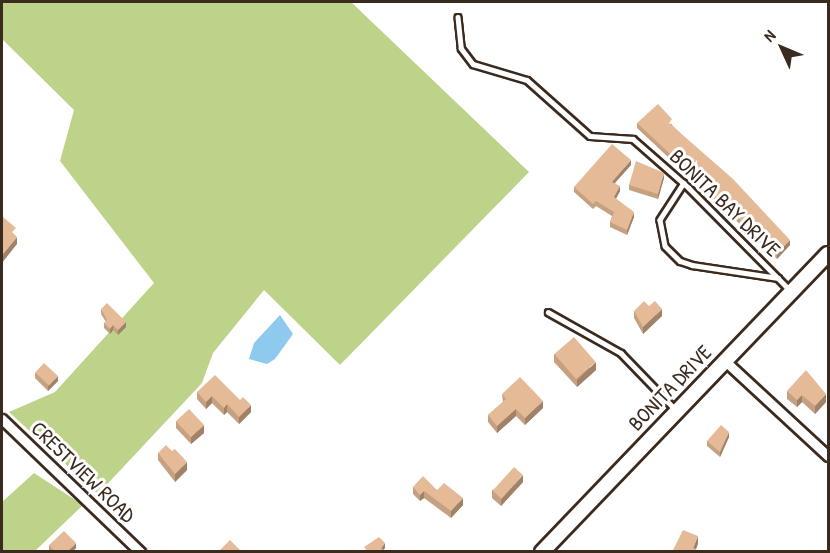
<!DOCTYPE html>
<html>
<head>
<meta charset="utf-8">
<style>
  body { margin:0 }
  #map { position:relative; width:830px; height:553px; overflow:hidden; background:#fff; font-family:"Patrick Hand",sans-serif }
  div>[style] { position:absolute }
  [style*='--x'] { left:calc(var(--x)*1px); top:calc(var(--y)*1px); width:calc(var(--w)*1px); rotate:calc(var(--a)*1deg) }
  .green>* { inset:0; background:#bcd389 }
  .water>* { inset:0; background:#8dcaee }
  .roads { filter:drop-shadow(2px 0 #3b2a1e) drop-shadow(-2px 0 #3b2a1e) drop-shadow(0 2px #3b2a1e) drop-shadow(0 -2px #3b2a1e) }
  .lane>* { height:4.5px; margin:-2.25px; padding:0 2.25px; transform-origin:2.25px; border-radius:2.25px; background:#fff }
  .street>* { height:9px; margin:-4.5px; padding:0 4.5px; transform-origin:4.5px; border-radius:4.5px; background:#fff }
  .secondary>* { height:14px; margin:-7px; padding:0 7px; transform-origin:7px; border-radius:7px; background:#fff }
  .wall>* { inset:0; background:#c5a081 }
  .shaded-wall>* { inset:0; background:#a08269 }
  .building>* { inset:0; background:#e5ba96; transform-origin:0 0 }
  span { translate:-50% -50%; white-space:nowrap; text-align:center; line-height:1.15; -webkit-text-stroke:6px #fff; paint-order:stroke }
  .street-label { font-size:21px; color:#3b2a1e }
  .frame { position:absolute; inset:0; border:3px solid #3b2a1e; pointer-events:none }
  .north { position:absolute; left:752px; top:18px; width:60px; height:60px; -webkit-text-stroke:4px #fff; paint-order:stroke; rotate:314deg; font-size:16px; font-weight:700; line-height:24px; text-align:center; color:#3b2a1e }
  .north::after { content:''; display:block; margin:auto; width:21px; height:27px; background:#3b2a1e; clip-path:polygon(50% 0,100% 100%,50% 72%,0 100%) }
</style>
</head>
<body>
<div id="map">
  <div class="green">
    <div style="clip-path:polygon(2px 2px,351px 2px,529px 172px,340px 365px,264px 290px,213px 353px,202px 383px,98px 494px,9px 412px,55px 392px,154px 283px,60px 161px,74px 110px,2px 39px)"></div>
    <div style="clip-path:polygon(34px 473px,83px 505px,35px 551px,2px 551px,2px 502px)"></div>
  </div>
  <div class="water">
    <div style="clip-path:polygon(280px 315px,293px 334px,275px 359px,267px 364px,249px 359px,254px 343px)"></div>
  </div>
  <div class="roads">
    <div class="lane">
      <div style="--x:458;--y:17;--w:31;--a:84"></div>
      <div style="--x:461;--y:48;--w:20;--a:53"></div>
      <div style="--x:473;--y:64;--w:56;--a:16.5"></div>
      <div style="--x:527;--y:80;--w:84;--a:41.6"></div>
      <div style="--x:590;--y:136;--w:43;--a:4"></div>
      <div style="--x:633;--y:139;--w:74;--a:41.2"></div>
      <div style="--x:689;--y:188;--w:144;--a:45.3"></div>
      <div style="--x:684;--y:183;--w:44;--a:123"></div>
      <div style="--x:660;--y:220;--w:26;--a:79"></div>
      <div style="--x:665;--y:246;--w:21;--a:45"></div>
      <div style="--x:680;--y:261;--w:13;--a:18"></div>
      <div style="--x:692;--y:265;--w:87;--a:8.6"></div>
      <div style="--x:548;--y:312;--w:84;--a:29.3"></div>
      <div style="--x:621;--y:353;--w:78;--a:46"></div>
    </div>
    <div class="street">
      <div style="--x:725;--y:361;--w:140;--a:42.7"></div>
      <div style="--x:2;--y:419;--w:192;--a:43.9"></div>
    </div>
    <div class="secondary">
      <div style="--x:542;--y:552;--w:413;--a:-46.2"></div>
    </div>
  </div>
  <div class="wall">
    <div style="clip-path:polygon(637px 123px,672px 124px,672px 125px,790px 245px,777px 259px,637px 128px)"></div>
    <div style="clip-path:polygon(631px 165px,615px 183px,620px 191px,616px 199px,634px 217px,627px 235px,610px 227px,610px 222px,612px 216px,596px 206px,593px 209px,574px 192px,574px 187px)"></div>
    <div style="clip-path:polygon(664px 178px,658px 199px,629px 190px,629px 185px)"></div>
    <div style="clip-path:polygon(101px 309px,126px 327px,118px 335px,113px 330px,110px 334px,104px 328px,104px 323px,106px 322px,101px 314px)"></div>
    <div style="clip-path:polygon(634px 311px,662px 316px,643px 334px,634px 318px)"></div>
    <div style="clip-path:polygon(554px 354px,596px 370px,577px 387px,554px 362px)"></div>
    <div style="clip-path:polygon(35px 373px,58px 381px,48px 391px,35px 378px)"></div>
    <div style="clip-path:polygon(787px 391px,826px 402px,815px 414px,802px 402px,797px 407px,787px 399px)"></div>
    <div style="clip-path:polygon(197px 392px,240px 400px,251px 412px,239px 424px,227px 412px,224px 415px,212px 403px,206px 409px,197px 399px)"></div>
    <div style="clip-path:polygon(502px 394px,543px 408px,525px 425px,516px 416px,497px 433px,488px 422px,488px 415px,503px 402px)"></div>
    <div style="clip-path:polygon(176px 421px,204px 433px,191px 444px,176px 428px)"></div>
    <div style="clip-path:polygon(729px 437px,720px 457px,707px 446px,707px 441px)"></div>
    <div style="clip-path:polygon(172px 451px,187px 470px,175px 482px,158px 460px,158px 453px)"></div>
    <div style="clip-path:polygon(523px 482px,501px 506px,492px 498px,492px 490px)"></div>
    <div style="clip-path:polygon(413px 487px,437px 490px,463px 505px,451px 518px,424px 498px,420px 501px,413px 494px)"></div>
    <div style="clip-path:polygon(49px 545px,76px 548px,72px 552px,50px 552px,49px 550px)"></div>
  </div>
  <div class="shaded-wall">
    <div style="clip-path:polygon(631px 160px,631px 165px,612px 186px,612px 182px)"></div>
    <div style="clip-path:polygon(664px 173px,664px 178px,658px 199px,658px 194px)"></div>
    <div style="clip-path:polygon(620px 186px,620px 191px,614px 202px,614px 197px)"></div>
    <div style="clip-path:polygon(634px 212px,634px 217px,627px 235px,627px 230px)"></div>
    <div style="clip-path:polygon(17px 237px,17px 244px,2px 263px,2px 255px)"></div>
    <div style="clip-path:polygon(790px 240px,790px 245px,777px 259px,777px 254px)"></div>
    <div style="clip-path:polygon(662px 309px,662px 316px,643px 334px,643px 327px)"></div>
    <div style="clip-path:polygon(126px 322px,126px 327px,118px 335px,118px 330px)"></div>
    <div style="clip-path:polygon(113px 325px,113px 330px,110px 334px,110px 329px)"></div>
    <div style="clip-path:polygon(596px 362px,596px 370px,577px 387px,577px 380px)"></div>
    <div style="clip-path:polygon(58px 376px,58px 381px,48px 391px,48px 386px)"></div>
    <div style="clip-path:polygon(826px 394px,826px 402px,815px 414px,815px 406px)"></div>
    <div style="clip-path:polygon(802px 395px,802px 402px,797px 407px,797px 400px)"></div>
    <div style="clip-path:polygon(212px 396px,212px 403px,206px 409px,206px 402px)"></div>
    <div style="clip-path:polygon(543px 401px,543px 408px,525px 425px,525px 418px)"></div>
    <div style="clip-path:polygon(227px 404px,227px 412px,224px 415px,224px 408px)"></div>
    <div style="clip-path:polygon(251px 405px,251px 412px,239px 424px,239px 417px)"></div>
    <div style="clip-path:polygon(516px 409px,516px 416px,497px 433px,497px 426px)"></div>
    <div style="clip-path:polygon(204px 425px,204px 433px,191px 444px,191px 437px)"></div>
    <div style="clip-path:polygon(729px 432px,729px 437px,720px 457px,720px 452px)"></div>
    <div style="clip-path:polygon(187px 462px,187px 470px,175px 482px,175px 474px)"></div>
    <div style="clip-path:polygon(523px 475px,523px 482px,501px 506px,501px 499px)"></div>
    <div style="clip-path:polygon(424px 491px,424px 498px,420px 501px,420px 495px)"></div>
    <div style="clip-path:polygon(463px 498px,463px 505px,451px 518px,451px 511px)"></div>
    <div style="clip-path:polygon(698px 536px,698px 544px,695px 552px,693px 548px)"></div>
    <div style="clip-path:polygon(76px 543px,76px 548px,72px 552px,67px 552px)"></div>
    <div style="clip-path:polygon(385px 543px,385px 548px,382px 552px,381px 548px)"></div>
  </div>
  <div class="building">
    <div style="clip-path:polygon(658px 104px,672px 119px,669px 123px,733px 179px,790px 240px,777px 254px,637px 123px)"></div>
    <div style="clip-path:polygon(612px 144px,631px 160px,612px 182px,620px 186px,614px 197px,634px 212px,627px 230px,610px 222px,614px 212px,596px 201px,593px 204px,574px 187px)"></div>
    <div style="clip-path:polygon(636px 161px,664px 173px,658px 194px,629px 185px)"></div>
    <div style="clip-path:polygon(3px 217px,16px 228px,12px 232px,17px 237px,2px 255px,2px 219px)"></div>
    <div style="clip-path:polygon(644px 301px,649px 306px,655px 301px,662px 309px,643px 327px,634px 311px)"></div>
    <div style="clip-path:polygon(107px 303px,126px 322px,118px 330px,113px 325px,110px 329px,104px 323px,107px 320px,101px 309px)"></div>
    <div style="left:574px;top:337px;width:33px;height:26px;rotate:49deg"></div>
    <div style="left:44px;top:363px;width:19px;height:13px;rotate:43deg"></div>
    <div style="clip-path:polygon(806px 370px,826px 394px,815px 406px,802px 395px,797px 400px,787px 391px)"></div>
    <div style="clip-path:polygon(215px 375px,240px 400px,243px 397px,251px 405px,239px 417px,227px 404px,224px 408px,212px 396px,206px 402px,197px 392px)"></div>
    <div style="clip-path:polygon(520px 377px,543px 401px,525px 418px,516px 409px,497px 426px,488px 415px,506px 399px,502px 394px)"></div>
    <div style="left:189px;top:409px;width:22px;height:18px;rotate:47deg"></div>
    <div style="clip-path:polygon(721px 425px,729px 432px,720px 452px,707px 441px)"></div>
    <div style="clip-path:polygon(166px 445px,172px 451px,175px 449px,187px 462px,175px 474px,158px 453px)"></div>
    <div style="left:514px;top:467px;width:12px;height:32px;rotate:42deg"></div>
    <div style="clip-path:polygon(423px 476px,437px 490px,444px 483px,463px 498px,451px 511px,424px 491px,420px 495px,413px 487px)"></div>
    <div style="clip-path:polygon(683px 530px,698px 536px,693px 548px,696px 549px,696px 552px,672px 552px)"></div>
    <div style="clip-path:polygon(64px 531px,76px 543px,67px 552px,55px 552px,49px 545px)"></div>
    <div style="clip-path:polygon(379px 537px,385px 543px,381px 548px,385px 552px,368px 552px,364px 547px)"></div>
    <div style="clip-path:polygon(230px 540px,242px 552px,218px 552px)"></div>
  </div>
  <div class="street-label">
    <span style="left:725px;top:203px;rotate:44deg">BONITA BAY DRIVE</span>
    <span style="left:670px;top:388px;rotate:-46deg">BONITA DRIVE</span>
    <span style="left:83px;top:472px;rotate:44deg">CRESTVIEW ROAD</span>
  </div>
  <div class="frame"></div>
  <div class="north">N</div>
</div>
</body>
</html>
